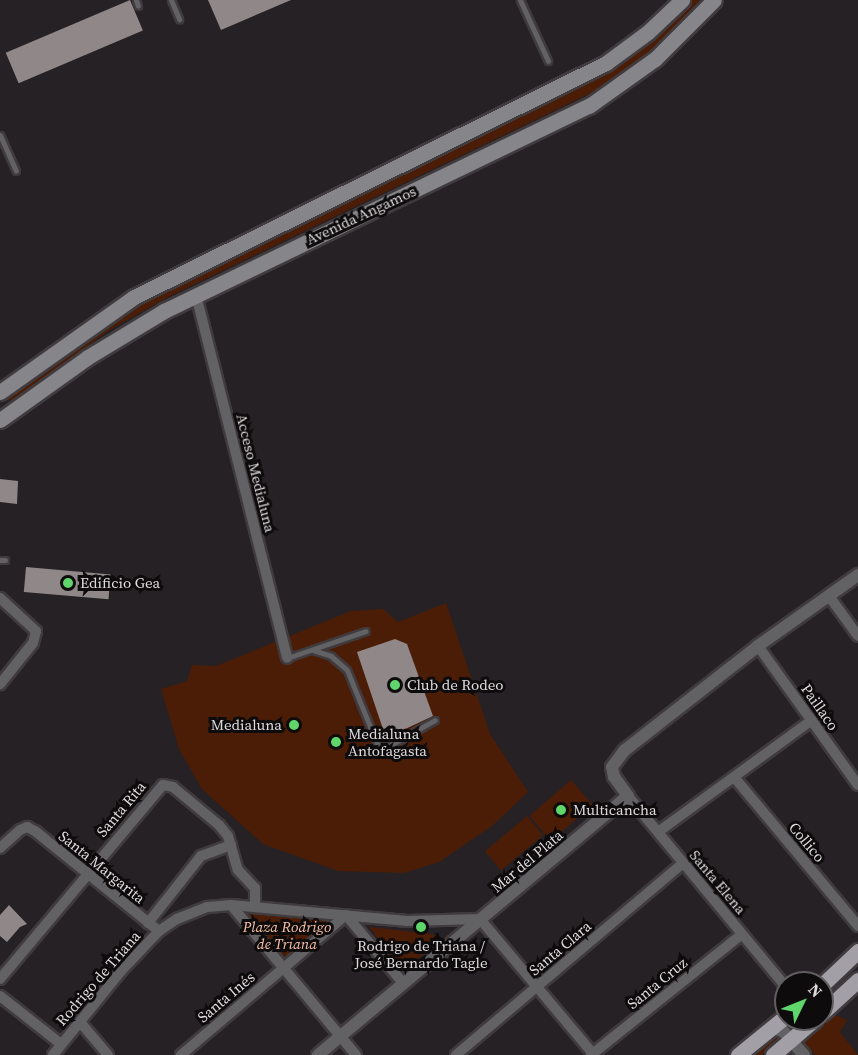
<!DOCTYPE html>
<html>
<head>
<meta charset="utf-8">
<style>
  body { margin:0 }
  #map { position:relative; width:858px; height:1055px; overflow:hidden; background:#262124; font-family:"Source Serif 4",serif }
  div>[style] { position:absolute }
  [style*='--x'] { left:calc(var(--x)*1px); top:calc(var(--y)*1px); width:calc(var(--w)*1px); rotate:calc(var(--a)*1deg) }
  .green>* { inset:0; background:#4b1d06; transform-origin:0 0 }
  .building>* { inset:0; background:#8f8788; transform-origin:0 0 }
  .roads { filter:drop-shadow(2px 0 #403b3e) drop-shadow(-2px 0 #403b3e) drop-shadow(0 2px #403b3e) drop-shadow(0 -2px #403b3e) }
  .service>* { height:5px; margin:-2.5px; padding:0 2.5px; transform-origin:2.5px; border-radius:2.5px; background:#626164 }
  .minor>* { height:10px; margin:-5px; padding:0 5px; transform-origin:5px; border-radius:5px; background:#626164 }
  .tertiary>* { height:12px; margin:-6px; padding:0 6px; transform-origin:6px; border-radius:6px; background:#626164 }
  .secondary>* { height:15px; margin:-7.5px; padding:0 7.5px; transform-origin:7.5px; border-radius:7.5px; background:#868589 }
  .primary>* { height:15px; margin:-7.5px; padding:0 7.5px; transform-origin:7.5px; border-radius:7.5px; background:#a2a0a6 }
  .dots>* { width:16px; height:16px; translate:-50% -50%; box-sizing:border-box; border:3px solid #0d0b0c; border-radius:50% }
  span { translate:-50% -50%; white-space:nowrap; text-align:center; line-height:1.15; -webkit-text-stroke:6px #0d0b0c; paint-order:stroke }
  .street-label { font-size:15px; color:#dedadc }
  .poi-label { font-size:15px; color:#dedadc }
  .left { translate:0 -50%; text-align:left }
  .right { translate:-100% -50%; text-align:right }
  .park-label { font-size:15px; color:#f7bfa7; font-style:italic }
  .north { position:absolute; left:774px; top:971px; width:60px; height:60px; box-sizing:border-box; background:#0d0b0c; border:2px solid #615e5f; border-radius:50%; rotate:47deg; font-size:16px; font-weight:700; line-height:24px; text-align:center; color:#dedadc }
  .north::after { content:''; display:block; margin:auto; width:21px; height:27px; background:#5fd56b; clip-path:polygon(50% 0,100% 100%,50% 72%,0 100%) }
</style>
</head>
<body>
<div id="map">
  <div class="green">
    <div style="clip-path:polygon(685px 0,700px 0,658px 45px,601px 88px,166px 298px,108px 331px,11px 402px,5px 393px,133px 302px,556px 96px)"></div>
    <div style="clip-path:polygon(446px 603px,490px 734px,528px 792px,492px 826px,439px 862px,404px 873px,338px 871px,263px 844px,202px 789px,179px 749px,161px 689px,187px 681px,192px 665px,216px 666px,351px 611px,383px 609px,398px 622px)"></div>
    <div style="left:571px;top:780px;width:33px;height:55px;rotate:49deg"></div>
    <div style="left:527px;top:816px;width:25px;height:55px;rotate:50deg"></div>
    <div style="clip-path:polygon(244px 913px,334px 920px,284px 960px)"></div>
    <div style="clip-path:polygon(369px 927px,433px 934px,438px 942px,403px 971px)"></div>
    <div style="clip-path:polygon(835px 1015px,847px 1020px,840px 1032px,858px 1055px,815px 1055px,803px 1041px)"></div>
    <div style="clip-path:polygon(775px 1035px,779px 1040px,761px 1055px,751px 1055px)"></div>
  </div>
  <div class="building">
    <div style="left:130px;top:0;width:33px;height:135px;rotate:67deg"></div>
    <div style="clip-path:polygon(208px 0,291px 0,221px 30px)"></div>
    <div style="clip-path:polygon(0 479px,18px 481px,17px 504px,0 502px)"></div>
    <div style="left:26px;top:567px;width:85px;height:25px;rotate:5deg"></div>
    <div style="clip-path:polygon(395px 639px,407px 644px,433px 716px,386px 738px,357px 652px)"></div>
    <div style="clip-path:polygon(9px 905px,27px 924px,20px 927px,7px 942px,0 936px,0 915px)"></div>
  </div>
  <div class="roads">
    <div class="service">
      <div style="--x:136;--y:0;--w:6;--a:72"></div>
      <div style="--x:171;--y:0;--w:21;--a:67"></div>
      <div style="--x:520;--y:0;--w:67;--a:65.3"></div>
      <div style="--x:0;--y:135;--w:39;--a:66"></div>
      <div style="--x:0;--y:560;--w:5;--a:0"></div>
      <div style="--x:313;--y:650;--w:19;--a:18"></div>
      <div style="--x:331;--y:656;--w:21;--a:41"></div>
      <div style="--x:347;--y:670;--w:80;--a:67.9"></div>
      <div style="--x:377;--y:744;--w:9;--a:27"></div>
      <div style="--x:385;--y:748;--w:57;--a:-29.2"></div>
      <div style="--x:287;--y:658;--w:83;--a:-18.9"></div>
    </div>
    <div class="minor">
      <div style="--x:196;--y:295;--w:374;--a:75.9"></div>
      <div style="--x:829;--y:596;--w:49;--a:54.1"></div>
      <div style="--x:0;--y:598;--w:49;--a:42.5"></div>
      <div style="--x:36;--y:631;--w:12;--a:104"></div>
      <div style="--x:33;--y:643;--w:53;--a:128.8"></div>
      <div style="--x:758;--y:646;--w:171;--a:54.3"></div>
      <div style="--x:734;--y:777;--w:194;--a:50.2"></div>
      <div style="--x:628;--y:796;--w:248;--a:50.4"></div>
      <div style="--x:658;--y:832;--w:190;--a:-36"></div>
      <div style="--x:0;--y:848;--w:27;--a:-42"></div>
      <div style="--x:20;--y:830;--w:8;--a:-23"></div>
      <div style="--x:27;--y:827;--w:9;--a:27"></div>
      <div style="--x:35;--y:831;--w:159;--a:38.9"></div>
      <div style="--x:231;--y:905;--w:195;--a:50.2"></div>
      <div style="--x:148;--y:923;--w:85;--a:-51.7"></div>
      <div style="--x:201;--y:856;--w:32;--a:-20"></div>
      <div style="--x:0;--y:979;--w:253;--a:-50"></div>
      <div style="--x:163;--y:785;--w:10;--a:11"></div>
      <div style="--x:173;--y:787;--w:60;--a:39.6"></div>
      <div style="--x:219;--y:825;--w:14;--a:51"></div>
      <div style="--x:228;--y:836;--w:35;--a:74"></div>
      <div style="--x:238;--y:870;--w:25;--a:47"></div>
      <div style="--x:255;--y:888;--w:18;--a:90"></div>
      <div style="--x:0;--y:996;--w:78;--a:38.2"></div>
      <div style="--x:80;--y:1022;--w:43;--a:49.7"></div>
      <div style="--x:53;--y:1055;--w:108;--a:-51"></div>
      <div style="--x:121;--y:971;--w:55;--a:-46.5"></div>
      <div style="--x:159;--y:931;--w:22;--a:-34"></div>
      <div style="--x:177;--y:919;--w:32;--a:-22"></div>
      <div style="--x:207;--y:907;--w:24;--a:-5"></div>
      <div style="--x:231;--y:905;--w:177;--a:5.2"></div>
      <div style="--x:407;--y:921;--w:73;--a:-1.6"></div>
      <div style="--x:480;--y:919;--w:177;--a:50"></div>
      <div style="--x:181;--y:1055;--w:216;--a:-40.3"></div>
      <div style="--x:346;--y:915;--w:89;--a:50"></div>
      <div style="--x:456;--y:1055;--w:297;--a:-40.2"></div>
      <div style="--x:591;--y:1055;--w:193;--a:-38.7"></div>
    </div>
    <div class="tertiary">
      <div style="--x:772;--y:1028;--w:11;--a:15"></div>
      <div style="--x:783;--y:1031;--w:32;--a:49"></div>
      <div style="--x:318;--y:1055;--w:404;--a:-39.9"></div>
      <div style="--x:628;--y:796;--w:24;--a:-126"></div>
      <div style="--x:614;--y:777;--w:10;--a:-101"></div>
      <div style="--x:612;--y:767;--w:21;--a:-53"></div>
      <div style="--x:625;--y:750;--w:169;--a:-38"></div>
      <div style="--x:758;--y:646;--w:123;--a:-35.4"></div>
    </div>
    <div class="secondary">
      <div style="--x:0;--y:392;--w:164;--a:-35.3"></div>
      <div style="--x:134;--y:297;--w:527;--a:-26.37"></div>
      <div style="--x:606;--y:63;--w:52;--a:-36.4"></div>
      <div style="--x:648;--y:32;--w:47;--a:-43.3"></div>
      <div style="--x:0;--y:420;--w:108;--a:-35.6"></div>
      <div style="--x:88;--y:357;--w:89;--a:-31.2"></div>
      <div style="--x:164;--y:311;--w:472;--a:-25.8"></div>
      <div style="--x:589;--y:106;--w:81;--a:-35.5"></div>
      <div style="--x:655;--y:59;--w:83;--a:-45"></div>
    </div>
    <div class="primary">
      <div style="--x:822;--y:985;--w:50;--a:-43.4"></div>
      <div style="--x:822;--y:1013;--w:49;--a:-42.5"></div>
      <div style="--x:738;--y:1055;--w:62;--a:-39.1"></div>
      <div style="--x:773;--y:1055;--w:55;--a:-40.6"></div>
    </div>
  </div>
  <div class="dots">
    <div style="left:68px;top:583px;background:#5fd56b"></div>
    <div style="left:395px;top:685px;background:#5fd56b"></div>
    <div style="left:294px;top:725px;background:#5fd56b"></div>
    <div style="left:336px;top:742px;background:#5fd56b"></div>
    <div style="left:561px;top:810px;background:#5fd56b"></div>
    <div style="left:421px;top:927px;background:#5fd56b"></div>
  </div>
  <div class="street-label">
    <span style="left:361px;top:215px;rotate:-25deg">Avenida Angamos</span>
    <span style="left:256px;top:473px;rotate:76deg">Acceso Medialuna</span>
    <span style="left:820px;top:707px;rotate:55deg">Paillaco</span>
    <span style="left:121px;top:809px;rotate:-50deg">Santa Rita</span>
    <span style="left:807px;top:842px;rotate:50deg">Collico</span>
    <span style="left:527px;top:861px;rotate:-40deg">Mar del Plata</span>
    <span style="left:102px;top:867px;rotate:39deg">Santa Margarita</span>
    <span style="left:718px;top:882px;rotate:50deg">Santa Elena</span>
    <span style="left:560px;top:948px;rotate:-40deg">Santa Clara</span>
    <span style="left:98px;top:978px;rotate:-49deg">Rodrigo de Triana</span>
    <span style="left:657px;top:983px;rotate:-39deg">Santa Cruz</span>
    <span style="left:226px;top:997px;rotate:-40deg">Santa Inés</span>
  </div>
  <div class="poi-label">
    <span class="left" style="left:80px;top:583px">Edificio Gea</span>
    <span class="left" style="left:407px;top:685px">Club de Rodeo</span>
    <span class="right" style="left:282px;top:725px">Medialuna</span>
    <span class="left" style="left:348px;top:742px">Medialuna<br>Antofagasta</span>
    <span class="left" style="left:573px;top:810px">Multicancha</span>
    <span style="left:421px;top:954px">Rodrigo de Triana /<br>José Bernardo Tagle</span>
  </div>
  <div class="park-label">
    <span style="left:287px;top:935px">Plaza Rodrigo<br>de Triana</span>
  </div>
  <div class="north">N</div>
</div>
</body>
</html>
